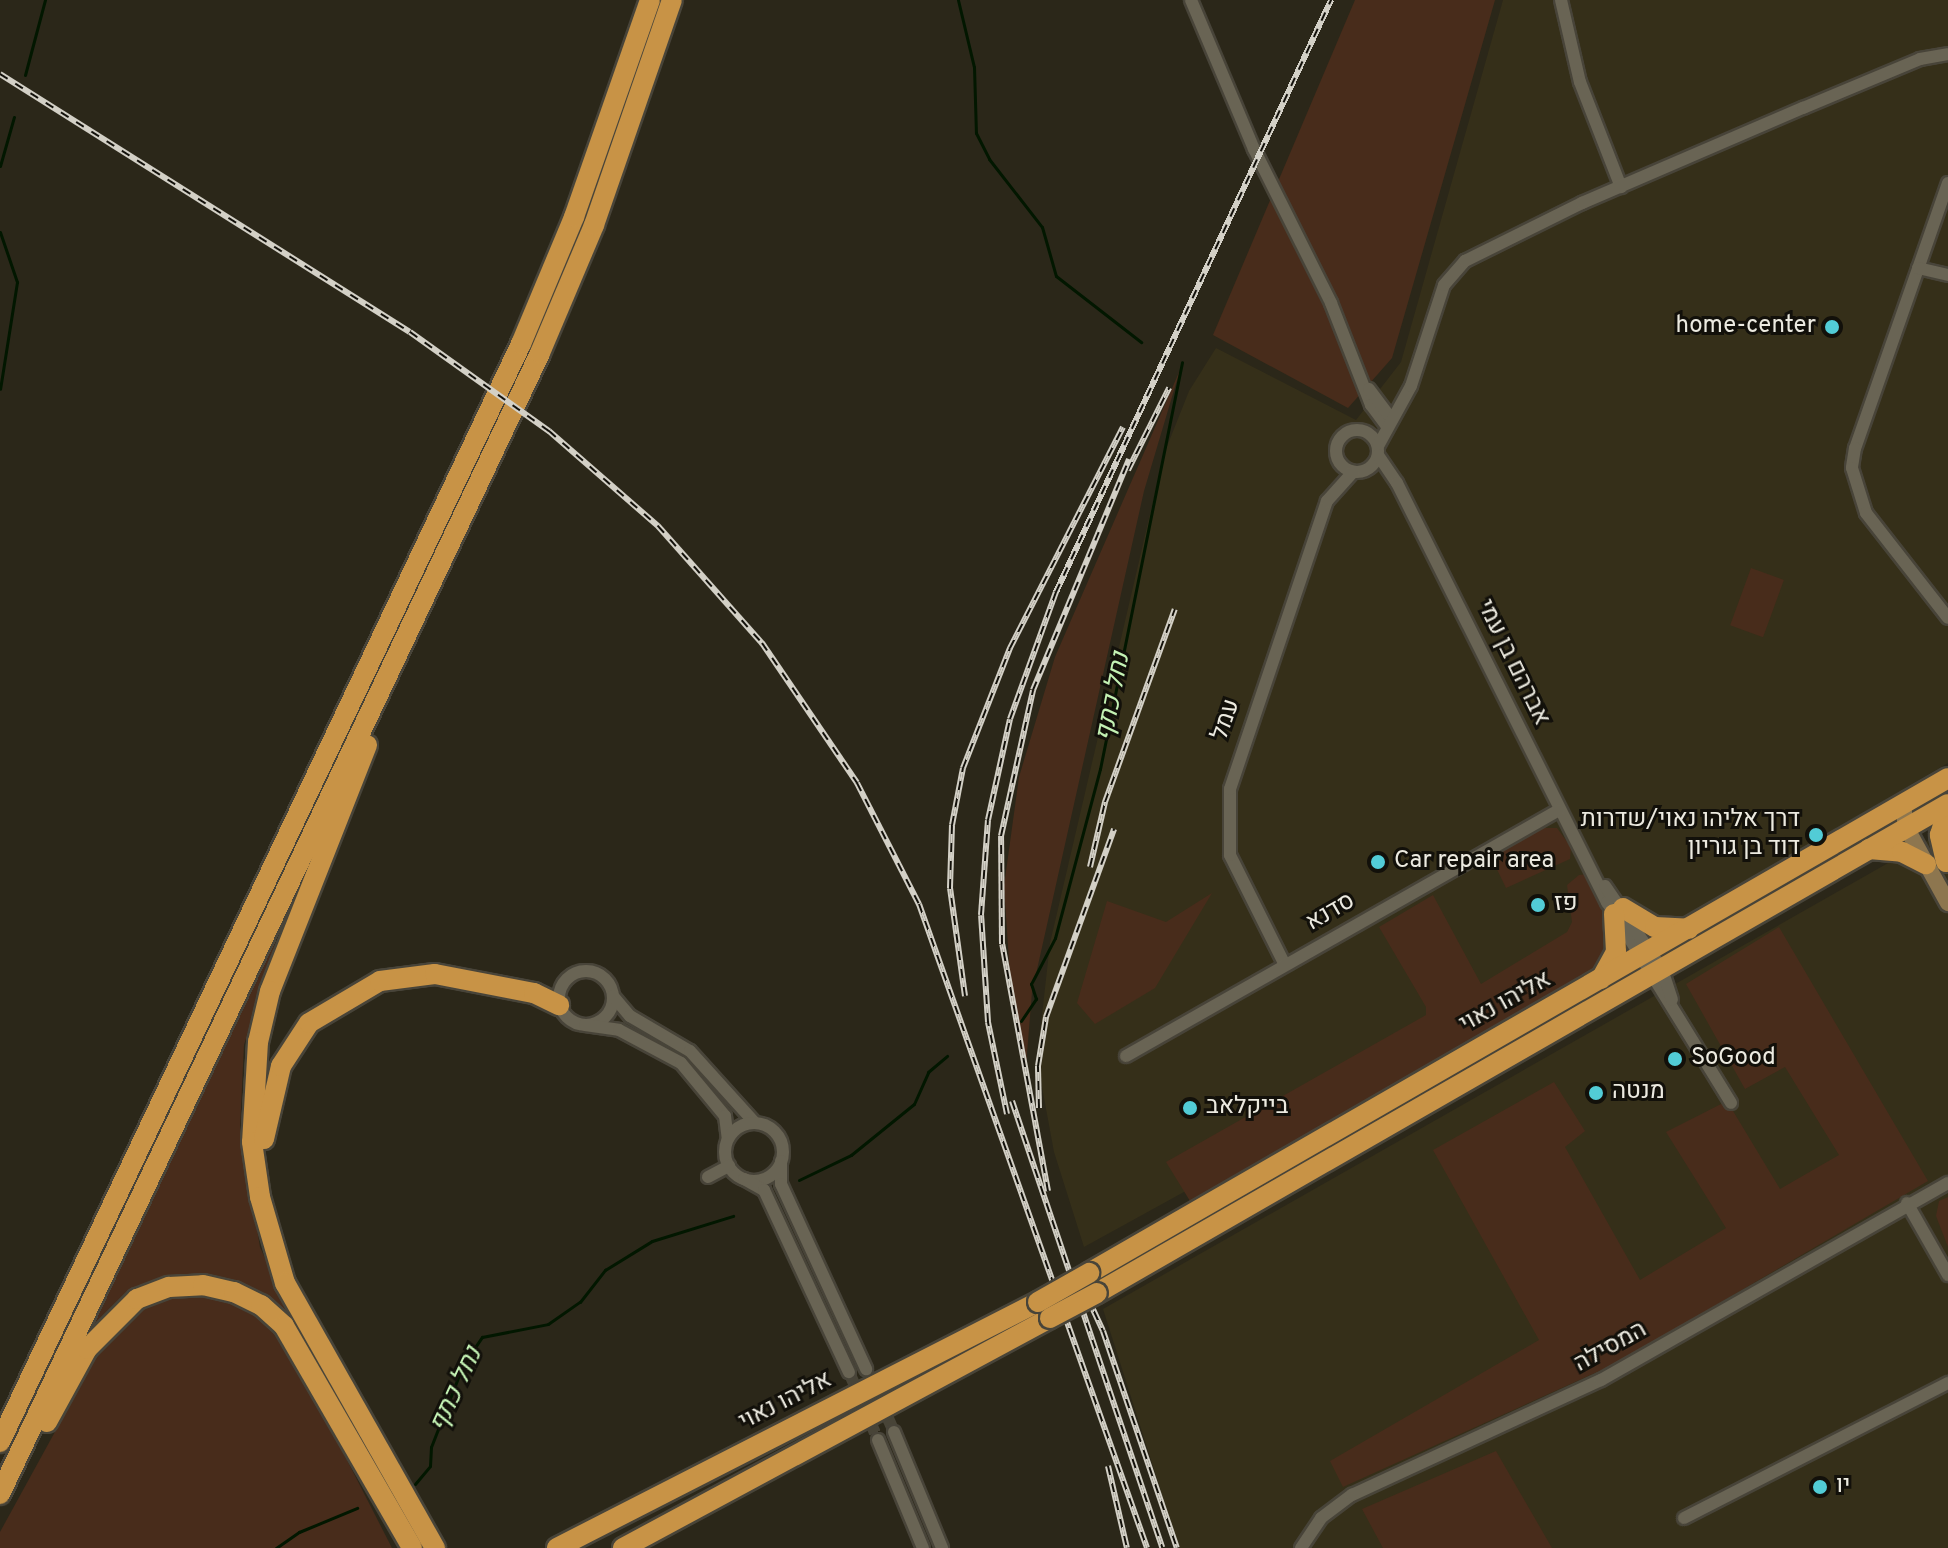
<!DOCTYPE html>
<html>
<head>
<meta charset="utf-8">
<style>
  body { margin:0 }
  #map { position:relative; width:1948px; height:1548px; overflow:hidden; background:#2b2719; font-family:Overpass,Heebo,sans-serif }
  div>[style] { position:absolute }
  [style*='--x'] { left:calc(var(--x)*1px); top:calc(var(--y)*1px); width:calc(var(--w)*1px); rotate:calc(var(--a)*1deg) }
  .built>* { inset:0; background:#352f19 }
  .green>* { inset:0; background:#482c1b; transform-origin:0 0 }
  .stream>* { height:3px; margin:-1.5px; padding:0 1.5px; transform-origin:1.5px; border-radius:1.5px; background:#021700 }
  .minor-tunnel>* { height:12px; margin-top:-6px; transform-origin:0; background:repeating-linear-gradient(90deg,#484437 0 12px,transparent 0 18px) }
  .roads { filter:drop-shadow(2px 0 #484439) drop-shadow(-2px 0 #484439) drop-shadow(0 2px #484439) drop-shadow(0 -2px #484439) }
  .minor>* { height:12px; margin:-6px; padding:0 6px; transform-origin:6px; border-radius:6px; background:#696454 }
  .minor>.ring { margin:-6px; padding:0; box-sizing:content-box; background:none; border:12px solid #696454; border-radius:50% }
  .secondary>* { height:16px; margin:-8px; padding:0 8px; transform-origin:8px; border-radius:8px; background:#8d764f }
  .trunk>* { height:20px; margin:-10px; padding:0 10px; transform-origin:10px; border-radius:10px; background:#c89346 }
  .rail>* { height:6px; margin-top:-3px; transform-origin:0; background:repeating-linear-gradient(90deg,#12100a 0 9px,#d3d0c6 0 18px); box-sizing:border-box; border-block:2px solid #d3d0c6 }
  .bridges { filter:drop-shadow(2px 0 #484439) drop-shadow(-2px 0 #484439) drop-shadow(0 2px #484439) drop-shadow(0 -2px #484439) }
  .trunk-bridge>* { height:20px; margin:-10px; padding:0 10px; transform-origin:10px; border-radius:10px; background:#c89346 }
  .dots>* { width:22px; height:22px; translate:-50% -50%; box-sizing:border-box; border:4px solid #12100a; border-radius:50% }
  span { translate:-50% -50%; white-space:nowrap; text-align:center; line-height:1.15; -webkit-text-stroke:6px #12100a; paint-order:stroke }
  .poi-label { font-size:24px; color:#eceae0 }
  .right { translate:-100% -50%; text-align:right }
  .left { translate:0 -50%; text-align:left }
  .street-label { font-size:24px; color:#eceae0 }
  .water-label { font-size:26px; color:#c4f2b4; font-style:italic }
</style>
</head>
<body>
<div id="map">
  <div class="built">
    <div style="clip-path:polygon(1503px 0,1948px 0,1948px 763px,1714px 900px,1084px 1247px,1054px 1152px,1037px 1060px,1050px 943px,1164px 454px,1189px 391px,1216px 348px,1356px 420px,1401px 362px)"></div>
    <div style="clip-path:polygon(1948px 829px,1948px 1548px,1179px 1548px,1103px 1309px)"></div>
  </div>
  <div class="green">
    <div style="clip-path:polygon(1355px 0,1495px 0,1392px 358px,1348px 408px,1213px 335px)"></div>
    <div style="clip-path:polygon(1180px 370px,1144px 491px,1032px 992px,1026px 1066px,1012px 1006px,1004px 886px,1019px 777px,1055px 657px)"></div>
    <div style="left:1751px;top:568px;width:35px;height:61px;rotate:20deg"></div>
    <div style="clip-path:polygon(1540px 828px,1557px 828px,1571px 847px,1570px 859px,1506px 888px,1491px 857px)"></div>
    <div style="clip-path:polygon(1589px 874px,1612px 922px,1607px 952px,1588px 977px,1190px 1201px,1166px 1162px,1426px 1015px,1426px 1007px,1379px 927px,1433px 895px,1481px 984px,1567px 932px,1572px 922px,1567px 885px,1579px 875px)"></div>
    <div style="clip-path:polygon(1212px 893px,1155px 988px,1095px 1024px,1077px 1003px,1107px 901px,1166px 922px)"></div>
    <div style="clip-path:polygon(1779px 927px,1928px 1181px,1617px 1363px,1343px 1487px,1330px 1461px,1539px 1340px,1433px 1150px,1554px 1082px,1585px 1131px,1565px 1147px,1640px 1280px,1726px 1228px,1666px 1132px,1727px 1101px,1780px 1189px,1839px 1155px,1785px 1067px,1745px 1089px,1686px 984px)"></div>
    <div style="clip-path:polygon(278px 934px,244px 1045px,240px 1129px,260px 1247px,292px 1318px,267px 1296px,234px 1281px,202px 1274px,163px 1279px,117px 1303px,72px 1363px)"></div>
    <div style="clip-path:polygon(1948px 1197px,1948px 1247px,1936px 1216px,1939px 1201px)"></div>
    <div style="clip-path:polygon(214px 1295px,255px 1311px,287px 1343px,392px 1548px,0 1548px,0 1532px,101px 1348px,149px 1303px,167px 1296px)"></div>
    <div style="clip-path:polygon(1496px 1451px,1552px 1548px,1383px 1548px,1362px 1509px)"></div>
  </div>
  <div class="stream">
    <div style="--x:958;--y:0;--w:69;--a:76.6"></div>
    <div style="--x:974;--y:67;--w:66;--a:88.3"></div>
    <div style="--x:976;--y:133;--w:29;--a:63"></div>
    <div style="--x:989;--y:159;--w:86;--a:52.1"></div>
    <div style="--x:1042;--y:227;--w:51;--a:74.1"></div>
    <div style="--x:1056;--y:276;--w:108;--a:37.8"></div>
    <div style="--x:25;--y:75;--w:78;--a:-75.1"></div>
    <div style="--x:0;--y:166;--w:51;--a:-74.1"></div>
    <div style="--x:0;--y:232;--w:53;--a:71.2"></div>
    <div style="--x:17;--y:282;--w:108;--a:99"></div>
    <div style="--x:1021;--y:1021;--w:27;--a:-56"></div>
    <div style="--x:1036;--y:999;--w:16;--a:-108"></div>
    <div style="--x:1031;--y:984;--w:52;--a:-62.4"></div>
    <div style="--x:1055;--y:938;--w:175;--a:-75.1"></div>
    <div style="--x:1100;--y:769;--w:415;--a:-78.6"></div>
    <div style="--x:799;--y:1180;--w:58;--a:-25.7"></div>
    <div style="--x:851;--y:1155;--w:81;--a:-39"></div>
    <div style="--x:914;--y:1104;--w:35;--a:-66"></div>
    <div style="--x:928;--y:1072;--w:25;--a:-40"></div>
    <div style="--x:415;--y:1484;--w:23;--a:-50"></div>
    <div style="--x:430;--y:1466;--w:19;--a:-87"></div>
    <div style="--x:431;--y:1447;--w:88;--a:-68.7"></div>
    <div style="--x:463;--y:1365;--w:34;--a:-56"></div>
    <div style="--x:482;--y:1337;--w:67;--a:-11.1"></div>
    <div style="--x:548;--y:1324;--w:39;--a:-35"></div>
    <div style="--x:580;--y:1302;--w:41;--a:-52"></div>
    <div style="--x:605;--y:1270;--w:55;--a:-31.7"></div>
    <div style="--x:652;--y:1241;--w:85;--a:-17.2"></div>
    <div style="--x:276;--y:1548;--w:28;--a:-35"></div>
    <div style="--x:299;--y:1532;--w:63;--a:-22.5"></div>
  </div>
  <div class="minor-tunnel">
    <div style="--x:866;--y:1369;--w:69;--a:66"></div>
    <div style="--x:849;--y:1372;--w:74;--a:66.9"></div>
  </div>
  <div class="roads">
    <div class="minor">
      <div style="--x:1191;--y:0;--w:162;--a:67.1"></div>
      <div style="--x:1254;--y:149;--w:172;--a:63.4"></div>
      <div style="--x:1331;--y:303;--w:110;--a:68.6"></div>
      <div style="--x:1371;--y:405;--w:26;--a:53"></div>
      <div style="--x:1561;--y:0;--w:84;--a:77"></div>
      <div style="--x:1580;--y:82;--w:113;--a:68.7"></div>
      <div style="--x:1948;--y:183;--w:281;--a:109.3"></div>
      <div style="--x:1855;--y:448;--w:20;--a:99"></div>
      <div style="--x:1852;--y:468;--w:47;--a:72.7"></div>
      <div style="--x:1866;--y:513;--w:133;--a:52"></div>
      <div style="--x:1918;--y:268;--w:31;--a:13"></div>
      <div style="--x:1369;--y:389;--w:36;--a:53"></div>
      <div class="ring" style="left:1336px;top:430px;width:30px;height:30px"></div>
      <div style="--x:1378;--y:446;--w:68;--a:-61.2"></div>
      <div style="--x:1411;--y:386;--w:106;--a:-71.9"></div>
      <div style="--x:1444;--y:285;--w:32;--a:-49"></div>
      <div style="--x:1465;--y:261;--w:131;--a:-26.4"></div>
      <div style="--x:1582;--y:203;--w:241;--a:-23.3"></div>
      <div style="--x:1803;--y:108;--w:127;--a:-22.7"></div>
      <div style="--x:1920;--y:59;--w:28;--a:-10"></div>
      <div style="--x:1378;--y:455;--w:34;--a:56"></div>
      <div style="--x:1397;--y:483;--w:469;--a:63.4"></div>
      <div style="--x:1607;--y:902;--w:236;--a:58.3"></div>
      <div style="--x:1605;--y:886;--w:101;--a:55.5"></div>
      <div style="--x:1662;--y:969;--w:32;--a:72"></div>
      <div style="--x:1285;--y:965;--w:123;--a:-116.6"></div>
      <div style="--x:1230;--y:855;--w:66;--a:-90"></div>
      <div style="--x:1230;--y:789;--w:304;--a:-71.4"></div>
      <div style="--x:1327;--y:501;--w:39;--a:-48"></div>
      <div class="ring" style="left:559px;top:971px;width:42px;height:42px"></div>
      <div style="--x:613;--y:996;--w:26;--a:50"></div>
      <div style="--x:630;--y:1016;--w:69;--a:30.3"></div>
      <div style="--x:690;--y:1051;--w:97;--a:47.9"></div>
      <div style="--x:585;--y:1025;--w:34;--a:8"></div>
      <div style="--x:619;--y:1030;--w:70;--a:28"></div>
      <div style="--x:681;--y:1063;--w:69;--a:50.3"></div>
      <div style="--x:725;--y:1116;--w:23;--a:83"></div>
      <div style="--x:1126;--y:1056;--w:497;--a:-29.6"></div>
      <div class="ring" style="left:725px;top:1123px;width:46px;height:46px"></div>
      <div style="--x:781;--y:1161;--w:23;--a:90"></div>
      <div style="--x:781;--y:1184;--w:204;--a:65.3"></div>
      <div style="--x:708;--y:1177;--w:24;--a:-28"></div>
      <div style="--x:744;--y:1179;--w:23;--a:29"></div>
      <div style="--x:764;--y:1190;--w:201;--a:65"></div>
      <div style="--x:1907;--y:1203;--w:83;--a:60.3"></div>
      <div style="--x:894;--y:1432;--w:126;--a:67.5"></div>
      <div style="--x:878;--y:1440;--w:117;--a:67.4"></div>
      <div style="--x:1684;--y:1518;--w:297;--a:-27.1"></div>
      <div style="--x:1301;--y:1548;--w:36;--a:-56"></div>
      <div style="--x:1321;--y:1518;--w:39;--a:-37"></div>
      <div style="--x:1352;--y:1495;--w:274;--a:-24.8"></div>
      <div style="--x:1601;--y:1380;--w:399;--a:-29.6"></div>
    </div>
    <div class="secondary">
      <div style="--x:1903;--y:804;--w:23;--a:83"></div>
      <div style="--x:1906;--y:827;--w:87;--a:61.1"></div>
    </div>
    <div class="trunk">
      <div style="--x:367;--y:745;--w:264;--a:111.5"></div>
      <div style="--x:270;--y:991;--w:52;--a:103.2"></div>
      <div style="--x:258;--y:1042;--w:100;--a:93.4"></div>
      <div style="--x:252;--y:1142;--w:56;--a:81.7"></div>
      <div style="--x:260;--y:1197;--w:90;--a:73.8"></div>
      <div style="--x:285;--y:1283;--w:305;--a:60.5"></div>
      <div style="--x:1869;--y:849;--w:33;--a:5"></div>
      <div style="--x:1902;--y:852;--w:27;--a:27"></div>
      <div style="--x:1946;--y:862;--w:28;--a:-103"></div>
      <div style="--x:1940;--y:835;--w:28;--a:-73"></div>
      <div style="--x:1623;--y:908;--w:37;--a:31"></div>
      <div style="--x:1655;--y:927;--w:34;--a:3"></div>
      <div style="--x:1601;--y:979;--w:31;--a:-61"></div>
      <div style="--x:1616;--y:952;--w:38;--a:-93"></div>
      <div style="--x:264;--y:1139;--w:75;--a:-76.9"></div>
      <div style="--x:281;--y:1066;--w:51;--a:-56.9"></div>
      <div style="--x:309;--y:1023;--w:82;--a:-30.6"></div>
      <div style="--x:380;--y:981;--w:55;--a:-7.3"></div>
      <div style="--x:435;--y:974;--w:101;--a:10.9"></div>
      <div style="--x:534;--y:993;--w:28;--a:26"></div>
      <div style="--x:1089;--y:1273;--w:991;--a:-29.95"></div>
      <div style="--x:1097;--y:1293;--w:981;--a:-29.88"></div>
      <div style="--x:47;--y:1422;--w:83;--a:-61.3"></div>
      <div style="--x:87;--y:1349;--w:71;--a:-45"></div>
      <div style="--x:137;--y:1299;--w:34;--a:-21"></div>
      <div style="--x:169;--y:1287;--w:34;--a:-3"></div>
      <div style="--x:203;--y:1285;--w:32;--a:13"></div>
      <div style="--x:234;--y:1292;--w:30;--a:26"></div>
      <div style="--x:261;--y:1305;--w:31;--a:42"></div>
      <div style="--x:284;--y:1326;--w:256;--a:60"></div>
      <div style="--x:0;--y:1442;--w:1215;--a:-64.62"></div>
      <div style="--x:521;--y:344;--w:138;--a:-67.3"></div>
      <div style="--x:574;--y:217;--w:230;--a:-70.7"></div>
      <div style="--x:0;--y:1494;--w:1262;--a:-64.67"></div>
      <div style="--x:540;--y:353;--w:139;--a:-67.1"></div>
      <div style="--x:594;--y:225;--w:238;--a:-70.9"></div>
      <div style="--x:557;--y:1548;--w:540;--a:-27.09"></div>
      <div style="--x:623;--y:1548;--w:485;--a:-28.3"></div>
    </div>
  </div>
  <div class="rail">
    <div style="--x:0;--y:74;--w:484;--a:32.2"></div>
    <div style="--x:410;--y:332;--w:171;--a:35.5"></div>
    <div style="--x:549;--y:431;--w:145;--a:41.1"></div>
    <div style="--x:658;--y:526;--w:157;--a:48.4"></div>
    <div style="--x:762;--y:643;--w:169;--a:55.8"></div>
    <div style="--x:857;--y:783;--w:136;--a:62.9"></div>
    <div style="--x:919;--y:904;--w:683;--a:70.5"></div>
    <div style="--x:1128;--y:470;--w:92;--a:-63.4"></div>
    <div style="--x:1090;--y:867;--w:67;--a:-77"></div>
    <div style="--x:1105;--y:802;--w:205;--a:-70.1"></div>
    <div style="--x:965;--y:996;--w:109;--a:-97.9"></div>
    <div style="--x:950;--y:888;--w:63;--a:-88.2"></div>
    <div style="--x:952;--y:825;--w:58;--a:-79.1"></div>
    <div style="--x:963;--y:768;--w:129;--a:-68.6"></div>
    <div style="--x:1010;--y:648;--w:248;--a:-62.9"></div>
    <div style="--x:1012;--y:1101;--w:471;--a:71.4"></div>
    <div style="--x:1039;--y:1108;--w:42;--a:-91.4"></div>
    <div style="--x:1038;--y:1066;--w:50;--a:-80.7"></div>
    <div style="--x:1046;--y:1017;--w:200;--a:-70.1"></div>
    <div style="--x:1007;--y:1114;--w:94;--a:-101.7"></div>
    <div style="--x:988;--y:1022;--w:107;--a:-93.7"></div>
    <div style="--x:981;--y:915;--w:95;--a:-85.8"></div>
    <div style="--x:988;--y:820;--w:103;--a:-77.7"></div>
    <div style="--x:1010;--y:719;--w:135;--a:-70.1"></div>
    <div style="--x:1056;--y:592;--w:653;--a:-65.08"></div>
    <div style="--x:1048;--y:1191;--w:251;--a:-100.5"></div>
    <div style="--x:1002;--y:944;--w:108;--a:-90.5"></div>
    <div style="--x:1001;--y:836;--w:149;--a:-77.6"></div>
    <div style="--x:1033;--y:690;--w:250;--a:-67.4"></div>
    <div style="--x:1079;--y:1279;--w:57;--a:65.2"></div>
    <div style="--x:1103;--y:1331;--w:229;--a:71.2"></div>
    <div style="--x:1108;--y:1466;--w:84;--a:77"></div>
  </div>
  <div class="bridges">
    <div class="trunk-bridge">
      <div style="--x:1038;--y:1302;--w:59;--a:-29.6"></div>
      <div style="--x:1050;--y:1318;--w:53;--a:-28"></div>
    </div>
  </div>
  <div class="dots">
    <div style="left:1832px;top:327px;background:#52ccd6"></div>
    <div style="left:1816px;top:835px;background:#52ccd6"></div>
    <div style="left:1378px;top:862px;background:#52ccd6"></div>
    <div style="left:1538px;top:905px;background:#52ccd6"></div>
    <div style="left:1675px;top:1059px;background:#52ccd6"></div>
    <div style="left:1596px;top:1093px;background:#52ccd6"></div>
    <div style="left:1190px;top:1108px;background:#52ccd6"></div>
    <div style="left:1820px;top:1487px;background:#52ccd6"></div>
  </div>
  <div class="poi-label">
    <span class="right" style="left:1816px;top:327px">home-center</span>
    <span class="right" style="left:1800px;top:835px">דרך אליהו נאוי/שדרות<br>דוד בן גוריון</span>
    <span class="left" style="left:1394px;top:862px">Car repair area</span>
    <span class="left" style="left:1554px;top:905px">פז</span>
    <span class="left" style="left:1691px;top:1059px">SoGood</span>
    <span class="left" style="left:1612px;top:1093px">מנטה</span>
    <span class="left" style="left:1206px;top:1108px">בייקלאב</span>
    <span class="left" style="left:1836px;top:1487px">יו</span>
  </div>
  <div class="street-label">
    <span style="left:1512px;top:663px;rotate:64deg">אברהם בן עמי</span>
    <span style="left:1227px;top:720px;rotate:-71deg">עמל</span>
    <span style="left:1331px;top:913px;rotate:-30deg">סדנא</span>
    <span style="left:1506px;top:1003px;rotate:-29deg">אליהו נאוי</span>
    <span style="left:1611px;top:1348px;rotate:-29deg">המסילה</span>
    <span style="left:786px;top:1402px;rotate:-27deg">אליהו נאוי</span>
  </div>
  <div class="water-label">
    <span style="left:1114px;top:697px;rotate:-79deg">נחל כתף</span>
    <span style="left:457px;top:1390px;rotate:-65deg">נחל כתף</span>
  </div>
</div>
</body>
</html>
